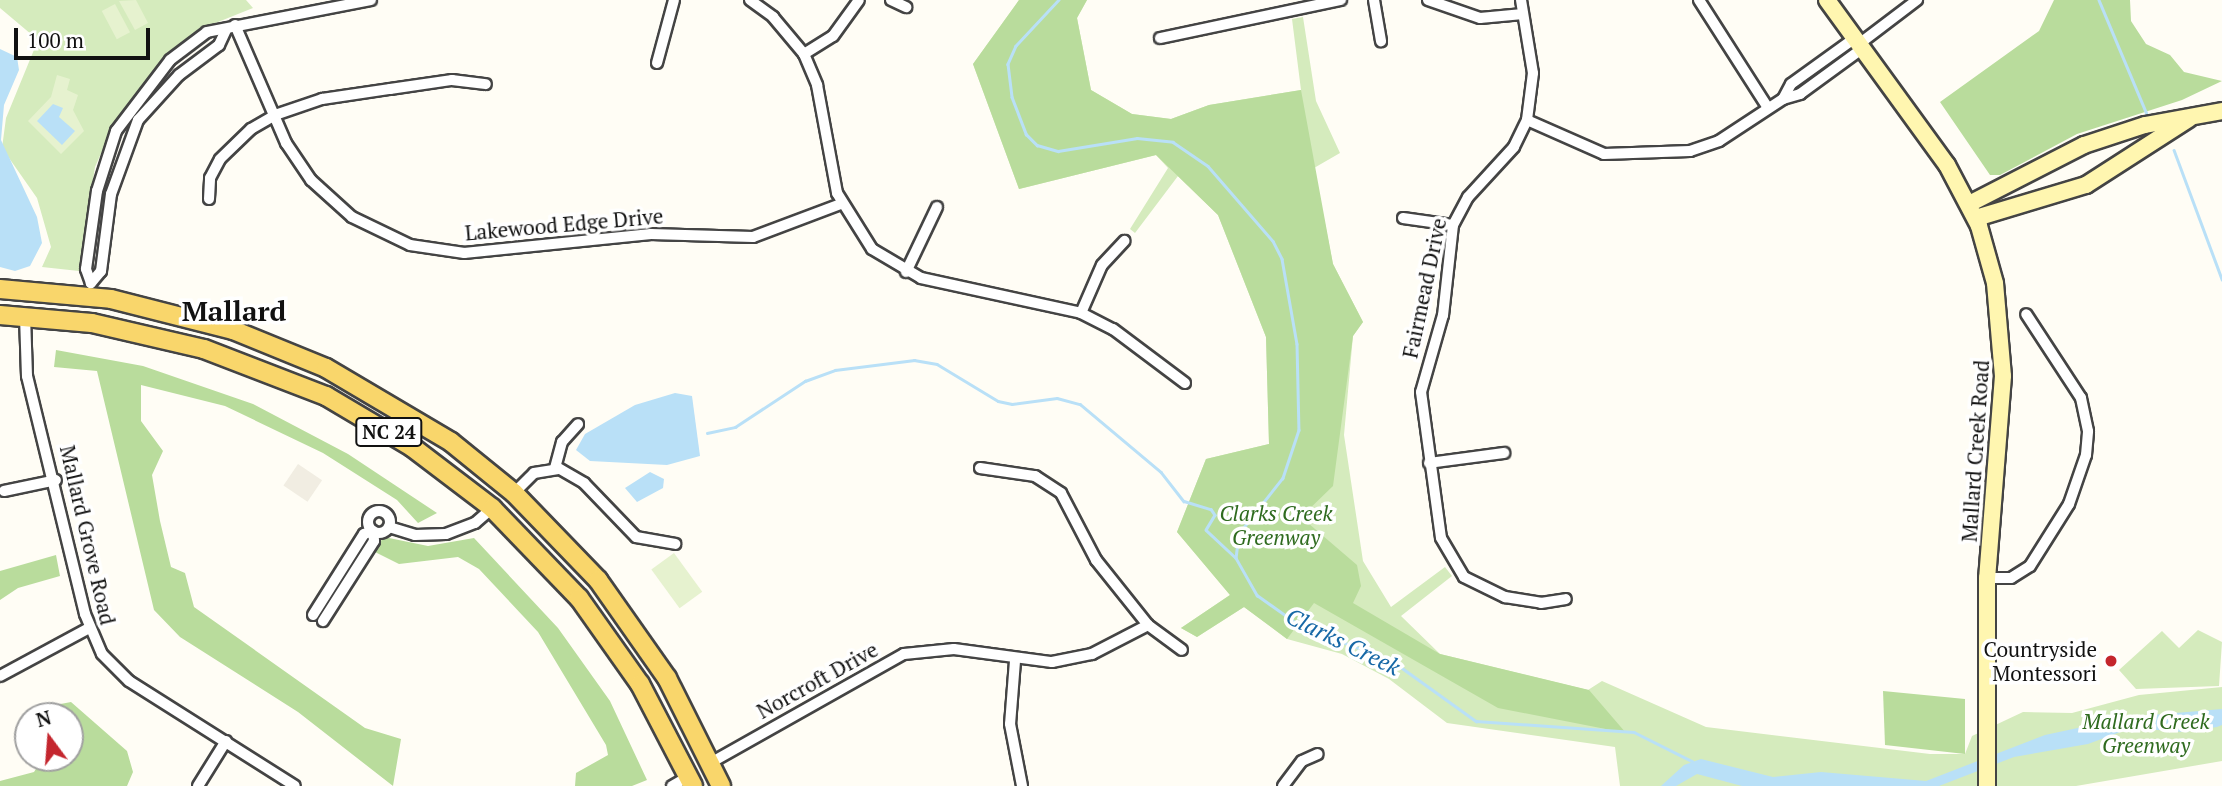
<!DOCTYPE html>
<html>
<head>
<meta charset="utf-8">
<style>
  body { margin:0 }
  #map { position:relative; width:2222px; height:786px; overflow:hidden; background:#fffdf5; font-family:"PT Serif",serif }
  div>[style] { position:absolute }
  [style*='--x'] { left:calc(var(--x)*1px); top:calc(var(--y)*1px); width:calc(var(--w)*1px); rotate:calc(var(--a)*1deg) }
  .green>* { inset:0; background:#d5ebbd }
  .forest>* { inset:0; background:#b9dc9c }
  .pitch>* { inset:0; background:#e6f2cf; transform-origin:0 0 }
  .plaza>* { inset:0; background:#f1ede2; transform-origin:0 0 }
  .water>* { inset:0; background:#b9e0f7 }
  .stream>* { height:2.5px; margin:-1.25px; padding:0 1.25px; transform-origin:1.25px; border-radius:1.25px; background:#b9e0f7 }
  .roads { filter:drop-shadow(2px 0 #444) drop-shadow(-2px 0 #444) drop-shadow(0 2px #444) drop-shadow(0 -2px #444) }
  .street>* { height:10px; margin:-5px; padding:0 5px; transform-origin:5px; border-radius:5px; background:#fff }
  .street>.ring { margin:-5px; padding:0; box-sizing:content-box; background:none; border:10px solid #fff; border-radius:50% }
  .secondary>* { height:16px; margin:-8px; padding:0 8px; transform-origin:8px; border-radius:8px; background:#fff6b0 }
  .primary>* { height:18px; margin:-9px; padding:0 9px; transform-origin:9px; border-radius:9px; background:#f9d66b }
  .dots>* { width:19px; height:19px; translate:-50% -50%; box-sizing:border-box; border:4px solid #fff; border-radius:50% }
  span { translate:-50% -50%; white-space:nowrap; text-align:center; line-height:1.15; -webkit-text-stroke:7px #fff; paint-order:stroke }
  .shield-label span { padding:2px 5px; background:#fff; border:2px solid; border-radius:5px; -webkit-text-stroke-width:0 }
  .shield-label { font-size:19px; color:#111; font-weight:700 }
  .street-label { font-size:21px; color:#111 }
  .park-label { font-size:21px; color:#2f6b1f; font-style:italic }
  .poi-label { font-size:21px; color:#111 }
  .right { translate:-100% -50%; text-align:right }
  .water-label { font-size:23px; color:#1768a6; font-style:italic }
  .district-label { font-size:28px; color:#111; font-weight:700 }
  .north { position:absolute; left:14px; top:702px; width:70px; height:70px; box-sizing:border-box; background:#fff; border:2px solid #a0a0a0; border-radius:50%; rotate:344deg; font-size:19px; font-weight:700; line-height:28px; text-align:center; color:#111 }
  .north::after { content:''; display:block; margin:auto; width:24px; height:32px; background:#c4262e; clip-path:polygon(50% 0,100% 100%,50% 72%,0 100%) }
  .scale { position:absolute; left:14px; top:28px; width:136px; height:32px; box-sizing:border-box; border:4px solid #111; border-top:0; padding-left:9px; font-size:21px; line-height:24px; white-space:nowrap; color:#111; -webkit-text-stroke:5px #fff; paint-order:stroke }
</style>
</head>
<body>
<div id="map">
  <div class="green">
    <div style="clip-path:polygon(0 0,246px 0,253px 8px,213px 24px,162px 61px,114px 124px,95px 167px,79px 271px,42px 267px,51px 247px,37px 198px,2px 148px,6px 118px,38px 40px,0 8px)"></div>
    <div style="clip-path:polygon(1019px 0,1087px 0,1077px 18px,1091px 90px,1132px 114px,1171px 119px,1209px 105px,1301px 90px,1292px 19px,1303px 17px,1316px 101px,1340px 153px,1314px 168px,1333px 264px,1363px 322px,1353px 336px,1344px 435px,1363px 561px,1391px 607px,1445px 567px,1452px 576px,1401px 616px,1440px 654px,1588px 690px,1602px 681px,1706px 727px,1930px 754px,1965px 754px,1972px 736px,2023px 712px,2072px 713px,2139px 695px,2222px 687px,2222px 761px,2076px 786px,1620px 786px,1615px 747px,1447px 723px,1389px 679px,1342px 654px,1287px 639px,1244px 607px,1197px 637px,1181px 628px,1230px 595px,1177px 532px,1206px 459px,1269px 444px,1266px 337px,1218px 215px,1178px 176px,1135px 233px,1130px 229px,1168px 168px,1156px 155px,1019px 189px,973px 64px)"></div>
    <div style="clip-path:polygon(2198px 630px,2222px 642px,2219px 686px,2136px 689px,2119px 670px,2162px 631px,2179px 648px)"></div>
  </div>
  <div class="forest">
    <div style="clip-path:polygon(1019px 0,1087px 0,1077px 18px,1091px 90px,1132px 114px,1171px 119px,1209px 105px,1301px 90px,1333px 264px,1363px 322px,1353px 336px,1333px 486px,1301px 517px,1357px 565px,1361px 586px,1353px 603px,1440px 654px,1589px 690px,1626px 733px,1498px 708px,1314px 603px,1287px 639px,1244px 607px,1197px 637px,1181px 628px,1230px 595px,1177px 532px,1206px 459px,1269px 444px,1266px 337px,1218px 215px,1156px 155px,1019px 189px,973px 64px)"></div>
    <div style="clip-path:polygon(2054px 0,2130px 0,2131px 21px,2146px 44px,2170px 55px,2184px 72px,2222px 81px,2182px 100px,2077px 134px,2000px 175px,1990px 175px,1940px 102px,2039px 31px)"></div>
    <div style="clip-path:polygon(56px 350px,143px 366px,253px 404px,348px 454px,437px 513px,418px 523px,397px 500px,323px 453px,225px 406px,141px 385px,141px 421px,163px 451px,152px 475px,160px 521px,171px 567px,185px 573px,194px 607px,365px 728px,401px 739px,393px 786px,298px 712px,180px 637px,154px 610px,97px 371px,54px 367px)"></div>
    <div style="clip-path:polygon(384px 537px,428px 546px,474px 538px,558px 628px,610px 701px,647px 780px,632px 786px,575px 786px,576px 773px,608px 755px,606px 745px,538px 632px,479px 569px,458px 557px,399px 564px,373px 551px)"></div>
    <div style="clip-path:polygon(56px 555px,60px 576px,18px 588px,0 600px,0 571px)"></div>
    <div style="clip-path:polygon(1883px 691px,1965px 699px,1965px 754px,1885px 745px)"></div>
    <div style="clip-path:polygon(71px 702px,127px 751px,133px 772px,127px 786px,0 786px,0 781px,34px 772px,43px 758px,70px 758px,70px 716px,40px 716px,45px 707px)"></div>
  </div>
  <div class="pitch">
    <div style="clip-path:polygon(136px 0,148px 23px,135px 30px,119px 1px)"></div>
    <div style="left:115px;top:4px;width:32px;height:15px;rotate:62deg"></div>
    <div style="clip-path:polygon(57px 75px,70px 79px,67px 90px,78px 95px,73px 110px,84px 131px,61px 154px,28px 121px,51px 97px)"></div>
    <div style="left:674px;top:553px;width:48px;height:28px;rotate:54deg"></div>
  </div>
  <div class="plaza">
    <div style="left:298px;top:464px;width:29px;height:26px;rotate:34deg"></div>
  </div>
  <div class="water">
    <div style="clip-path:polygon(0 49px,17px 57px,19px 70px,4px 105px,1px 140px,37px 217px,42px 243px,30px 266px,15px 271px,0 267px)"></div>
    <div style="clip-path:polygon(53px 104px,63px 108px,59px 117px,75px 131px,62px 145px,37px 121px)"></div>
    <div style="clip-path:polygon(675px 393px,692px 396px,700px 456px,667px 465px,590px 461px,576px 450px,585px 434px,635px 405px)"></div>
    <div style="clip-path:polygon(650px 472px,664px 479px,663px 488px,637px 502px,625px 488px)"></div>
    <div style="clip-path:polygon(2222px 709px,2222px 725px,2217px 727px,2184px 732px,2131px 728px,2088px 744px,2014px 757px,1939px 786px,1742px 786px,1697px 774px,1676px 786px,1661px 786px,1684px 765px,1701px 759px,1773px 777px,1821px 772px,1926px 781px,2045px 735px,2129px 717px)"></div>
  </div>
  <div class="stream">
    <div style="--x:1059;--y:0;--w:63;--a:133.1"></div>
    <div style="--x:1016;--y:46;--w:20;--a:114"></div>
    <div style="--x:1008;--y:64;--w:33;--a:83"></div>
    <div style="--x:1012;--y:97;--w:40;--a:69"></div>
    <div style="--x:1026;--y:134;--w:16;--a:45"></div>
    <div style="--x:1037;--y:145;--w:22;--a:16"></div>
    <div style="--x:1058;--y:151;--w:80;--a:-9.3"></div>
    <div style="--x:1137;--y:138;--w:36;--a:6"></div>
    <div style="--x:1173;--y:142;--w:42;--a:34.4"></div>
    <div style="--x:1208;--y:166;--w:99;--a:49.1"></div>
    <div style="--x:1273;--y:241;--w:20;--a:63"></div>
    <div style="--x:1282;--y:259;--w:86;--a:80"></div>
    <div style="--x:1297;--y:344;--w:86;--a:88.7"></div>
    <div style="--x:1299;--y:430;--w:51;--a:108.4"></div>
    <div style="--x:1283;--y:478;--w:71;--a:128.2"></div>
    <div style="--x:1239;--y:534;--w:24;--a:97"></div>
    <div style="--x:1236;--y:558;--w:43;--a:60.4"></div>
    <div style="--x:1257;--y:595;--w:55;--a:35.4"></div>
    <div style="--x:1302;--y:627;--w:95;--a:20.3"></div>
    <div style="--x:1391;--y:660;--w:105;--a:35.7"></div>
    <div style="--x:1476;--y:721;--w:158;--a:4"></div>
    <div style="--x:1634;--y:732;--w:65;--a:26.6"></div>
    <div style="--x:2099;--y:0;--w:124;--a:67.2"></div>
    <div style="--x:2174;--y:150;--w:138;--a:69.6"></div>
    <div style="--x:707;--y:433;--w:29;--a:-12"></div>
    <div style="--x:735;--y:427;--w:84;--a:-33.3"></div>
    <div style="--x:805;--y:381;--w:32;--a:-20"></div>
    <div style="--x:835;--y:370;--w:80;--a:-7.2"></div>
    <div style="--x:914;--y:360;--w:23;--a:10"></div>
    <div style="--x:937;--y:364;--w:71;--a:31.2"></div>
    <div style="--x:998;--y:401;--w:14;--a:12"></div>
    <div style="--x:1012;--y:404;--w:45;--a:-7.6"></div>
    <div style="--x:1057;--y:398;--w:24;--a:15"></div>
    <div style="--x:1080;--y:404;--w:106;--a:40"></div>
    <div style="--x:1161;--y:472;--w:37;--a:52"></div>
    <div style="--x:1184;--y:501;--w:28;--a:17"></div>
    <div style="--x:1211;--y:509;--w:7;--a:56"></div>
    <div style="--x:1215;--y:515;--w:17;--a:121"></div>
    <div style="--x:1206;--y:530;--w:41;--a:43"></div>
  </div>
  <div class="roads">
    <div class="street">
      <div style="--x:750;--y:0;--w:29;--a:36"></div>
      <div style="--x:773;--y:17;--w:48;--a:50"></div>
      <div style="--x:804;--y:54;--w:34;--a:67"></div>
      <div style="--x:817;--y:85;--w:110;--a:79.5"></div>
      <div style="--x:837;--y:193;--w:66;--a:58"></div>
      <div style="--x:872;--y:249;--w:57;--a:30.6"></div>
      <div style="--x:921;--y:278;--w:164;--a:12.3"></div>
      <div style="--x:1081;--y:313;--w:36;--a:27"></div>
      <div style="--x:1113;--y:329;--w:90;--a:36.9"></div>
      <div style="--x:891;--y:0;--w:17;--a:25"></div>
      <div style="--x:1374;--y:0;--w:42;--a:80.3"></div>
      <div style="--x:1428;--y:0;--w:55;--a:19.1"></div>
      <div style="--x:1480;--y:18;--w:43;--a:-5.3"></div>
      <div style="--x:1521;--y:0;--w:74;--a:80.7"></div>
      <div style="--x:1533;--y:73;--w:47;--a:97.3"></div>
      <div style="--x:1527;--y:120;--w:30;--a:116"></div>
      <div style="--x:1514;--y:147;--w:68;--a:132.6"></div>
      <div style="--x:1468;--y:197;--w:32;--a:118"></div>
      <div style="--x:1453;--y:225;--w:91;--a:96.3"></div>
      <div style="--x:1443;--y:315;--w:80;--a:105.9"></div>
      <div style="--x:1421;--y:392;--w:147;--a:82.2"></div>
      <div style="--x:1441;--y:538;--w:45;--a:59.5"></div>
      <div style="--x:1464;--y:577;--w:46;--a:26"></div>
      <div style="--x:1505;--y:597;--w:36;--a:9"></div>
      <div style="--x:1541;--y:603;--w:25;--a:-9"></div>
      <div style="--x:1699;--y:0;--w:128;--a:57.4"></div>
      <div style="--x:235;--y:25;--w:129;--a:66.6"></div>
      <div style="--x:286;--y:143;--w:45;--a:56"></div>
      <div style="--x:311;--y:180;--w:55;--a:42.1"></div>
      <div style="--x:352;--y:217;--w:64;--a:25.8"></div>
      <div style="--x:410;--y:245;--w:55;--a:8.4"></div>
      <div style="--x:464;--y:253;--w:188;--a:-5.8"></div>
      <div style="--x:651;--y:234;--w:102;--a:1.7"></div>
      <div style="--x:753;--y:237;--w:94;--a:-20.6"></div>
      <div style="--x:226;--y:30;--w:17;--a:115"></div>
      <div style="--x:219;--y:45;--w:50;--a:143.1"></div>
      <div style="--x:179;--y:75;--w:61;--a:132.3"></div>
      <div style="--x:138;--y:120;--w:79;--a:110"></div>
      <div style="--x:111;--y:194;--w:78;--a:97.4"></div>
      <div style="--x:101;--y:271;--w:16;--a:130"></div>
      <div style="--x:91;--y:283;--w:15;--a:-110"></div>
      <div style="--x:86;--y:269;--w:79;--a:-82"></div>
      <div style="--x:97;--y:191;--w:63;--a:-72.4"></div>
      <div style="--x:116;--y:131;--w:89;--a:-52.7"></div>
      <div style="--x:170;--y:60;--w:46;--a:-37.1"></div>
      <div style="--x:207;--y:32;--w:167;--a:-11"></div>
      <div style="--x:1160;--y:38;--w:185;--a:-11.9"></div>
      <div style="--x:1859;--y:44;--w:73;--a:-37.2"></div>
      <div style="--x:804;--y:54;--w:34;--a:-32"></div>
      <div style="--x:833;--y:36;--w:44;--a:-54.2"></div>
      <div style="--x:657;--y:63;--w:65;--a:-74.9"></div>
      <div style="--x:1783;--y:99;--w:17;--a:-62"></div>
      <div style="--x:1791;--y:84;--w:79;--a:-35.7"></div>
      <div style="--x:1527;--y:120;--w:84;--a:23.8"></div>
      <div style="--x:1604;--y:154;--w:86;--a:-2"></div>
      <div style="--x:1690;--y:151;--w:31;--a:-19"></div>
      <div style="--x:1719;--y:141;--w:77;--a:-33.3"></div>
      <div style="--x:1783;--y:99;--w:18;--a:-16"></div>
      <div style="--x:1800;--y:94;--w:78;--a:-36.1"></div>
      <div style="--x:209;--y:199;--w:21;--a:-87"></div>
      <div style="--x:210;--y:178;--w:21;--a:-62"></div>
      <div style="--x:220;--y:159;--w:43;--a:-44.1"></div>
      <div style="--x:251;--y:129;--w:28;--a:-30"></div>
      <div style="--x:275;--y:115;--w:50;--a:-18.8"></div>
      <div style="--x:322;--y:99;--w:69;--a:-8.4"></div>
      <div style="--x:390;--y:89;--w:63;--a:-8.3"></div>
      <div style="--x:452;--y:80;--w:34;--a:7"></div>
      <div style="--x:1403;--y:218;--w:50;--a:8"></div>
      <div style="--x:906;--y:272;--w:72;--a:-64.5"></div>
      <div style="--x:1081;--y:313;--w:52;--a:-66.4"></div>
      <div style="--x:1102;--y:265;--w:33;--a:-47"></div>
      <div style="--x:25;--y:316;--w:60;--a:88.1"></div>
      <div style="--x:27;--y:376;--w:245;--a:76.3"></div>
      <div style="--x:85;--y:614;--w:43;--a:67"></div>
      <div style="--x:102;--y:654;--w:38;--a:45"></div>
      <div style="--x:129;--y:681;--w:196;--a:32.3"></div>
      <div style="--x:1429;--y:463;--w:76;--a:-7.6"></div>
      <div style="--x:555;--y:468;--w:27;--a:-75"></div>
      <div style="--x:562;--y:442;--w:24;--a:-48"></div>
      <div style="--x:980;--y:468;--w:56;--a:8.3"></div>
      <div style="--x:1035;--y:476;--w:31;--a:33"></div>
      <div style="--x:1061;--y:493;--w:76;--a:62.4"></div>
      <div style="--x:1096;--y:560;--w:83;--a:51.3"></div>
      <div style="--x:1148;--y:625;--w:42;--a:36.3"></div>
      <div style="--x:4;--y:491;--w:53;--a:-11.9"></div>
      <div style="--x:514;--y:493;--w:28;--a:-45"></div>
      <div style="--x:534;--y:473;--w:26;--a:-9"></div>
      <div style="--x:560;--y:469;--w:28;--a:30"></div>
      <div style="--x:584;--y:483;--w:75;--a:46.1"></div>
      <div style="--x:636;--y:537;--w:40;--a:10"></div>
      <div class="ring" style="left:368px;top:511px;width:12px;height:12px"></div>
      <div style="--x:389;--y:527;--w:27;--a:17"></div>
      <div style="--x:415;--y:535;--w:31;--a:-2"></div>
      <div style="--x:446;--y:534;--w:31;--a:-21"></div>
      <div style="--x:475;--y:523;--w:23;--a:-41"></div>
      <div style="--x:1987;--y:578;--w:24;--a:0"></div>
      <div style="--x:2011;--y:578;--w:22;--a:-32"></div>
      <div style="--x:2030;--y:566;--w:73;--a:-57.8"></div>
      <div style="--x:2069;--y:504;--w:52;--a:-70.9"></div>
      <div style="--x:2086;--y:455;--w:24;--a:-85"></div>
      <div style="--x:2088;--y:431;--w:34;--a:-102"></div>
      <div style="--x:2081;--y:398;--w:100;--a:-123.2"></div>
      <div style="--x:313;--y:615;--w:96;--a:-57.8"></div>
      <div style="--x:364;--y:534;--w:9;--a:-18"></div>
      <div style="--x:373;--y:531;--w:10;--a:84"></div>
      <div style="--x:374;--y:541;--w:95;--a:122.5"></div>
      <div style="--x:1015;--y:661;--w:63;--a:94.5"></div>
      <div style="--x:1010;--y:724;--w:63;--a:79"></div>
      <div style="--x:0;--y:676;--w:101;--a:-28.3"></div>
      <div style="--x:712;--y:762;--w:220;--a:-29.4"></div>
      <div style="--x:904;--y:654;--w:50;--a:-5.7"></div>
      <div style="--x:954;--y:649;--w:99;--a:7.6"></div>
      <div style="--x:1052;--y:662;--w:41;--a:-11.3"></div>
      <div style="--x:1092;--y:654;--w:63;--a:-27.4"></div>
      <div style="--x:198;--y:786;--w:53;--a:-58.1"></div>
      <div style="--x:672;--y:786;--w:20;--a:-30"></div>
      <div style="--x:1283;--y:786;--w:31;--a:-53"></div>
      <div style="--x:1302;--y:761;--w:17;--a:-24"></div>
    </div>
    <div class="secondary">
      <div style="--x:1827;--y:0;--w:204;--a:54"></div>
      <div style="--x:1947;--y:165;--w:69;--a:62.3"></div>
      <div style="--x:1979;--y:226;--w:59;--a:74.3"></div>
      <div style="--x:1995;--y:283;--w:93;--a:85.1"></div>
      <div style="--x:2003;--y:376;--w:203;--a:94.5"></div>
      <div style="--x:1987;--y:578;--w:208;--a:90"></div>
      <div style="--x:1969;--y:204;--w:129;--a:-27.2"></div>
      <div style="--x:2084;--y:145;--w:64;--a:-18.2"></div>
      <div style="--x:2145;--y:125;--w:78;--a:-10.3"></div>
      <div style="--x:1976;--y:218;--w:115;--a:-16.7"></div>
      <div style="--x:2086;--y:185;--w:122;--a:-32.7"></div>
    </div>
    <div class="primary">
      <div style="--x:0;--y:289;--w:111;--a:5.1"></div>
      <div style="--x:111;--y:299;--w:126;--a:14.3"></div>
      <div style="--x:233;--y:330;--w:100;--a:22.2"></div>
      <div style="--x:326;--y:368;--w:145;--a:30.6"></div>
      <div style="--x:451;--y:442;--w:81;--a:39"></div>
      <div style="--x:514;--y:493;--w:121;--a:46"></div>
      <div style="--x:598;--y:580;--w:120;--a:54.9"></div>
      <div style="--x:667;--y:678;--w:121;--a:63.4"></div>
      <div style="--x:0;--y:315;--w:92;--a:5"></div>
      <div style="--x:92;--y:323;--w:115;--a:13.1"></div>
      <div style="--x:204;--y:349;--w:131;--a:21.1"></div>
      <div style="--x:326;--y:396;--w:100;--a:30.7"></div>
      <div style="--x:412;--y:447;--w:101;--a:37.3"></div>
      <div style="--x:492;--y:508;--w:125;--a:46"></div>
      <div style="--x:579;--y:598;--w:105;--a:54.7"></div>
      <div style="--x:640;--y:684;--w:115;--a:62.5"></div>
    </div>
  </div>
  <div class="dots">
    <div style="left:2111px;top:661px;background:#c4262e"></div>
  </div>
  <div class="shield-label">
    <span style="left:389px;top:432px">NC 24</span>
  </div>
  <div class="street-label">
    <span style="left:564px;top:224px;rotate:-5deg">Lakewood Edge Drive</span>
    <span style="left:1424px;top:288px;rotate:-78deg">Fairmead Drive</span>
    <span style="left:1975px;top:451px;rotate:-86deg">Mallard Creek Road</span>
    <span style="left:88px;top:535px;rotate:77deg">Mallard Grove Road</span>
    <span style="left:817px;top:680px;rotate:-29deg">Norcroft Drive</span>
  </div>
  <div class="park-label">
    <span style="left:1276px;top:525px">Clarks Creek<br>Greenway</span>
    <span style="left:2146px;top:733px">Mallard Creek<br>Greenway</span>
  </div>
  <div class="poi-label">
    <span class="right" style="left:2097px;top:661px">Countryside<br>Montessori</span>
  </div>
  <div class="water-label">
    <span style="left:1343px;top:642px;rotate:26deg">Clarks Creek</span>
  </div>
  <div class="district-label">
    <span style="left:234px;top:311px">Mallard</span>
  </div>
  <div class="north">N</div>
  <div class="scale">100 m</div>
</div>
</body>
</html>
